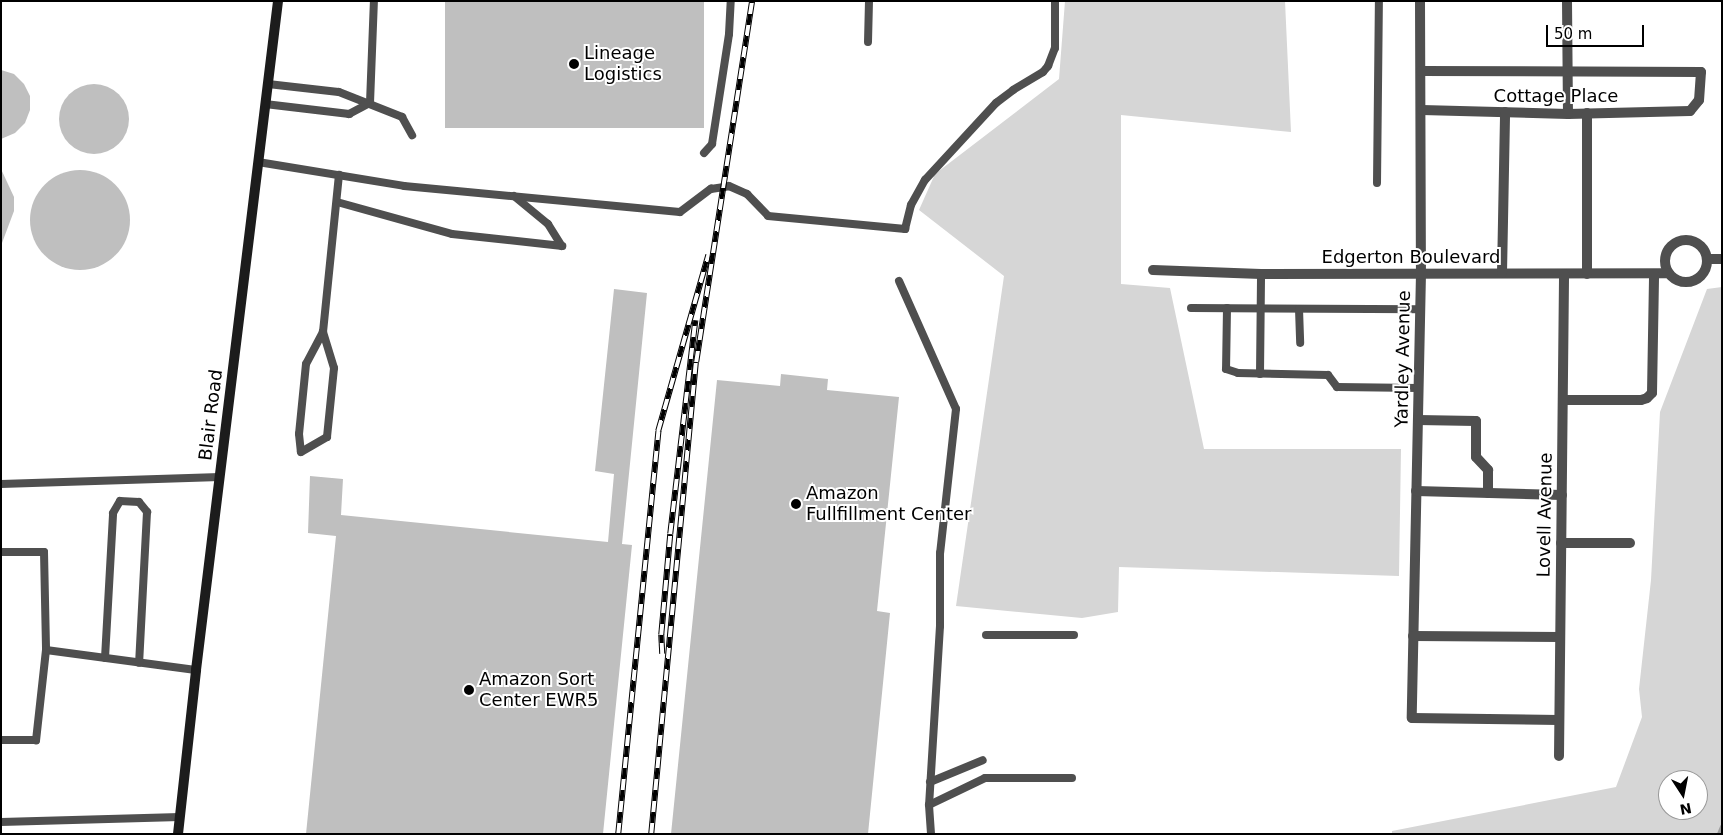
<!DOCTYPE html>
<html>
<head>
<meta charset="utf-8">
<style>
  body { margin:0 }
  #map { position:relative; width:1723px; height:835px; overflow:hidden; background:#fff; font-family:"DejaVu Sans",sans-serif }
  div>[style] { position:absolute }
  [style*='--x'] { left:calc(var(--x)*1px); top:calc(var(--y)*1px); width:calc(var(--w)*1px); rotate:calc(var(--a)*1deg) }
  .green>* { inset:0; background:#d6d6d6 }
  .stream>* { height:4px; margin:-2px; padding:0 2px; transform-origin:2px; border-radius:2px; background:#9d9d9d }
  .building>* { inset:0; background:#bfbfbf; transform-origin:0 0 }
  .round { border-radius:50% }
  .lane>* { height:8px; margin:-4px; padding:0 4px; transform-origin:4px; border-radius:4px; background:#4f4f4f }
  .street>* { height:10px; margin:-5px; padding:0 5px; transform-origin:5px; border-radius:5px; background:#4f4f4f }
  .street>.ring { margin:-5px; padding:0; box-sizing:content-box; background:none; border:10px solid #4f4f4f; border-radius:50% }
  .secondary>* { height:10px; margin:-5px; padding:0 5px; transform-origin:5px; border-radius:5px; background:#1c1c1c }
  .rail>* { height:5.5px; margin-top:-2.75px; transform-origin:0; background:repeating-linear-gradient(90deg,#fff 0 11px,#000 0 22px); box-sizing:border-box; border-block:1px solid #000 }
  .dots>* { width:14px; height:14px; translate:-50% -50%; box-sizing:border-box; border:2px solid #fff; border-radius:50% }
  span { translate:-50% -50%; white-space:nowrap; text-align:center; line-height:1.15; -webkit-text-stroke:4px #fff; paint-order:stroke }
  .poi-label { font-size:18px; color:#000 }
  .left { translate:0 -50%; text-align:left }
  .street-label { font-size:18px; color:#000 }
  .frame { position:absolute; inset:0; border:2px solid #000; pointer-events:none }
  .north { position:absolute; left:1658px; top:770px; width:50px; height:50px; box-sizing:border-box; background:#fff; border:1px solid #999; border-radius:50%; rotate:169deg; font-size:14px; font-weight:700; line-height:20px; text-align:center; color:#000 }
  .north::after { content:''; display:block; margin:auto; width:18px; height:22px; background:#000; clip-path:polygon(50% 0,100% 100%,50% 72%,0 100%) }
  .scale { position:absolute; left:1546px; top:25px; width:98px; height:22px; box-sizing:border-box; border:2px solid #000; border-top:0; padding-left:6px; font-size:15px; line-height:18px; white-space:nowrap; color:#000; -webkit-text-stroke:4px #fff; paint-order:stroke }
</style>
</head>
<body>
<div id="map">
  <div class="green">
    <div style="clip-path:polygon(1065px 1px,1285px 1px,1291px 132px,1121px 115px,1121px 284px,1170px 288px,1204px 449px,1401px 449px,1399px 576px,1119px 567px,1118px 612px,1082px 618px,956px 606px,1004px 276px,919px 210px,935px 174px,1059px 79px)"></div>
    <div style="clip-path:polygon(evenodd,1722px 287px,1722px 834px,1392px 834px,1392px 831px,1616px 787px,1642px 717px,1639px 689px,1651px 580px,1660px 412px,1707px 289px,1722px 287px,1668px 780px,1698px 780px,1698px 810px,1668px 810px,1668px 780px)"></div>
  </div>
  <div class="stream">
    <div style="--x:1719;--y:834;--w:8;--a:-67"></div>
  </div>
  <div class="building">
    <div style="left:445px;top:1px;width:259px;height:127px"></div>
    <div style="clip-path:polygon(1px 70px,14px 74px,24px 84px,30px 96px,30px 110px,25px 123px,15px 133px,1px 139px)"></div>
    <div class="round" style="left:59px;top:84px;width:70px;height:70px"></div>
    <div style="clip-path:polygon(1px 169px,14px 197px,14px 211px,2px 243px)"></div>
    <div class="round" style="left:30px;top:170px;width:100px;height:100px"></div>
    <div style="clip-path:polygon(614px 289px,647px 293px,622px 544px,632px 545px,603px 834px,306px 834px,336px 536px,308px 533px,310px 476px,343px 479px,341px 515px,608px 542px,614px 474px,595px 471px)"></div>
    <div style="clip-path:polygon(781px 374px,828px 379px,827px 390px,899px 397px,877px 611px,890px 613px,868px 834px,671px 834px,717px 380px,780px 386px)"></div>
  </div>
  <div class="lane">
    <div style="--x:868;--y:42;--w:41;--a:-88.6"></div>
    <div style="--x:268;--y:84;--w:71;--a:6.4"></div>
    <div style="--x:339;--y:92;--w:68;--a:21.6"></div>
    <div style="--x:402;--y:117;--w:21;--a:61"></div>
    <div style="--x:370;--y:103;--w:102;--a:-87.8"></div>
    <div style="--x:265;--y:104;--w:85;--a:6.8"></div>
    <div style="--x:349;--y:114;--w:24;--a:-28"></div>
    <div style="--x:704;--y:153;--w:12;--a:-48"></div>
    <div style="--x:712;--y:144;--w:111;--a:-81.2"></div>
    <div style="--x:729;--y:34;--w:33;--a:-87"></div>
    <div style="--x:258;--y:162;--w:148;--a:9.3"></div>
    <div style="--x:404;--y:186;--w:277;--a:5.4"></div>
    <div style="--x:680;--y:212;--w:39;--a:-37"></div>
    <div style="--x:711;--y:189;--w:18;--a:-9"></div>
    <div style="--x:729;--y:186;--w:20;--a:24"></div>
    <div style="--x:747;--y:194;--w:30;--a:46"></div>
    <div style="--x:768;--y:216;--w:138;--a:5.4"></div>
    <div style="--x:905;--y:229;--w:25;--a:-76"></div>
    <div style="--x:911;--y:205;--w:29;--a:-61"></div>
    <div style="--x:925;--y:180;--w:105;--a:-47.3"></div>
    <div style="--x:996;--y:103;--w:21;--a:-37"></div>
    <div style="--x:1013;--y:90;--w:35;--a:-31"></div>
    <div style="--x:1043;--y:72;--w:8;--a:-50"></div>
    <div style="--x:1048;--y:66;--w:19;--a:-69"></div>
    <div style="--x:1055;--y:48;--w:47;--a:-90"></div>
    <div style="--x:1377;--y:183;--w:182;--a:-89.4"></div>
    <div style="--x:514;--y:196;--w:44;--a:39.5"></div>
    <div style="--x:548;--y:224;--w:26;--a:58"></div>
    <div style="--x:337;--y:202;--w:119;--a:15.5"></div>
    <div style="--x:452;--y:234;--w:111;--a:6.2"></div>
    <div style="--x:899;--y:281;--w:140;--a:66"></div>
    <div style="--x:956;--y:409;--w:145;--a:96.3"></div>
    <div style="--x:940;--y:553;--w:73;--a:90"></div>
    <div style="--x:940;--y:626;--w:179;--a:93.5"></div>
    <div style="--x:929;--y:805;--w:29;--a:86"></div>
    <div style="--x:1191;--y:308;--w:229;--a:0.3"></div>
    <div style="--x:1227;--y:308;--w:61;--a:90.9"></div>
    <div style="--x:1226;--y:369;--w:13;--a:18"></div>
    <div style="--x:1238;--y:373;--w:90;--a:1.3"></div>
    <div style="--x:1328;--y:375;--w:15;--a:53"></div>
    <div style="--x:1337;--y:387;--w:81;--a:0.7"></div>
    <div style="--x:1299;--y:309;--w:34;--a:88"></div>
    <div style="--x:323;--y:332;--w:36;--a:118"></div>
    <div style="--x:306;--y:364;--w:70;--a:95.7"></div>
    <div style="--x:299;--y:434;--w:18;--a:84"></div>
    <div style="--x:301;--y:452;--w:30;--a:-30"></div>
    <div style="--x:327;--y:437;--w:69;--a:-84.2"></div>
    <div style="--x:334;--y:368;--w:38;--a:-107"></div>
    <div style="--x:323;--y:332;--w:158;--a:-84.2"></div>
    <div style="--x:1260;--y:374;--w:100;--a:-89.4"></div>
    <div style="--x:1;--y:484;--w:219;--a:-1.8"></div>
    <div style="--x:1;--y:552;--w:43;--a:0"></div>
    <div style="--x:44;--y:552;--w:98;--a:88.8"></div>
    <div style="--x:46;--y:650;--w:91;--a:96.3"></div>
    <div style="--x:36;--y:740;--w:35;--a:180"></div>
    <div style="--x:986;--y:635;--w:88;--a:0"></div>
    <div style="--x:46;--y:650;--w:151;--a:7.6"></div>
    <div style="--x:105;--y:658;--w:145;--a:-86.8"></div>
    <div style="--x:113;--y:513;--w:14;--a:-60"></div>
    <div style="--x:120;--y:501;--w:19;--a:3"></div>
    <div style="--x:139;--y:502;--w:13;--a:51"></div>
    <div style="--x:147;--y:512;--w:151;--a:93"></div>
    <div style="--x:930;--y:782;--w:57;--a:-22.5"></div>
    <div style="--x:929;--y:805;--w:62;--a:-25.7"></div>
    <div style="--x:985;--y:778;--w:87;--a:0"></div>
    <div style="--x:1;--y:822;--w:179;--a:-1.6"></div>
  </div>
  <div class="street">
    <div style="--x:1420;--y:1;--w:272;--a:89.8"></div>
    <div style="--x:1421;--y:273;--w:445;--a:91.2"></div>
    <div style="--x:1412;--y:718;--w:147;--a:0.8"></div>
    <div style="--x:1567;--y:1;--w:113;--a:89.5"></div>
    <div style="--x:1421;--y:71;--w:280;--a:0.2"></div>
    <div style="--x:1701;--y:72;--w:28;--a:94"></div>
    <div style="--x:1699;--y:100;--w:14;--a:129"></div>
    <div style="--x:1690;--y:111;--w:122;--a:178.6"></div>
    <div style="--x:1568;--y:114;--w:146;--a:-178.4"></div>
    <div class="ring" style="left:1665px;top:240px;width:32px;height:32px"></div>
    <div style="--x:1707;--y:259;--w:15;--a:0"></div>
    <div style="--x:1153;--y:270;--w:108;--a:2.1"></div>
    <div style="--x:1261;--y:274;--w:408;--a:-0.1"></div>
    <div style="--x:1502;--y:273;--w:161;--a:-88.9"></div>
    <div style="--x:1587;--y:274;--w:161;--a:-90"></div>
    <div style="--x:1563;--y:400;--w:78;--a:0"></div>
    <div style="--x:1641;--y:400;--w:6;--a:-18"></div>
    <div style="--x:1647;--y:398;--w:7;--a:-45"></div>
    <div style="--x:1652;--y:393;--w:119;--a:-89"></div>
    <div style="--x:1418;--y:420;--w:58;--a:1"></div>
    <div style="--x:1476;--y:421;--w:36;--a:90"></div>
    <div style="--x:1476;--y:457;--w:18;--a:47"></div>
    <div style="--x:1488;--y:470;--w:23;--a:90"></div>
    <div style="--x:1416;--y:491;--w:146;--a:1.6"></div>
    <div style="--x:1561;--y:543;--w:69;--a:0"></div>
    <div style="--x:1413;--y:636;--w:147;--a:0.4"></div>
    <div style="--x:1559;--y:756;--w:482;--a:-89.4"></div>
  </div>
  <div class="secondary">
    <div style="--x:178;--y:834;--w:165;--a:-83.7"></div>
    <div style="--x:196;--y:670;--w:674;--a:-83.01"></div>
  </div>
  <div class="rail">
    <div style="--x:662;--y:654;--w:19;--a:-93"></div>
    <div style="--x:661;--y:635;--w:101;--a:-84.9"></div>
    <div style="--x:670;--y:534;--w:215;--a:-83.3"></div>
    <div style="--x:618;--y:834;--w:405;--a:-84.3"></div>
    <div style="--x:658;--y:431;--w:183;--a:-74.1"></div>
    <div style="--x:651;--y:834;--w:474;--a:-84.6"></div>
    <div style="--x:696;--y:362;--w:365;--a:-81.2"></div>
  </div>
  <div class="dots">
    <div style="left:574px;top:64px;background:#000"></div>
    <div style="left:796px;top:504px;background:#000"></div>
    <div style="left:469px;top:690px;background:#000"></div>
  </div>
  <div class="poi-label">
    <span class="left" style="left:584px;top:64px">Lineage<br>Logistics</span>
    <span class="left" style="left:806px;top:504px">Amazon<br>Fullfillment Center</span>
    <span class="left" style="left:479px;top:690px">Amazon Sort<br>Center EWR5</span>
  </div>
  <div class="street-label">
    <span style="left:1556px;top:96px">Cottage Place</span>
    <span style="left:1411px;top:257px">Edgerton Boulevard</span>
    <span style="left:1403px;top:359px;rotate:-89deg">Yardley Avenue</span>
    <span style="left:211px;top:415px;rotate:-83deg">Blair Road</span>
    <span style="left:1545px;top:515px;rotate:-89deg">Lovell Avenue</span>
  </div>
  <div class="frame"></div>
  <div class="north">N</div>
  <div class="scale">50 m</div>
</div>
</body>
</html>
